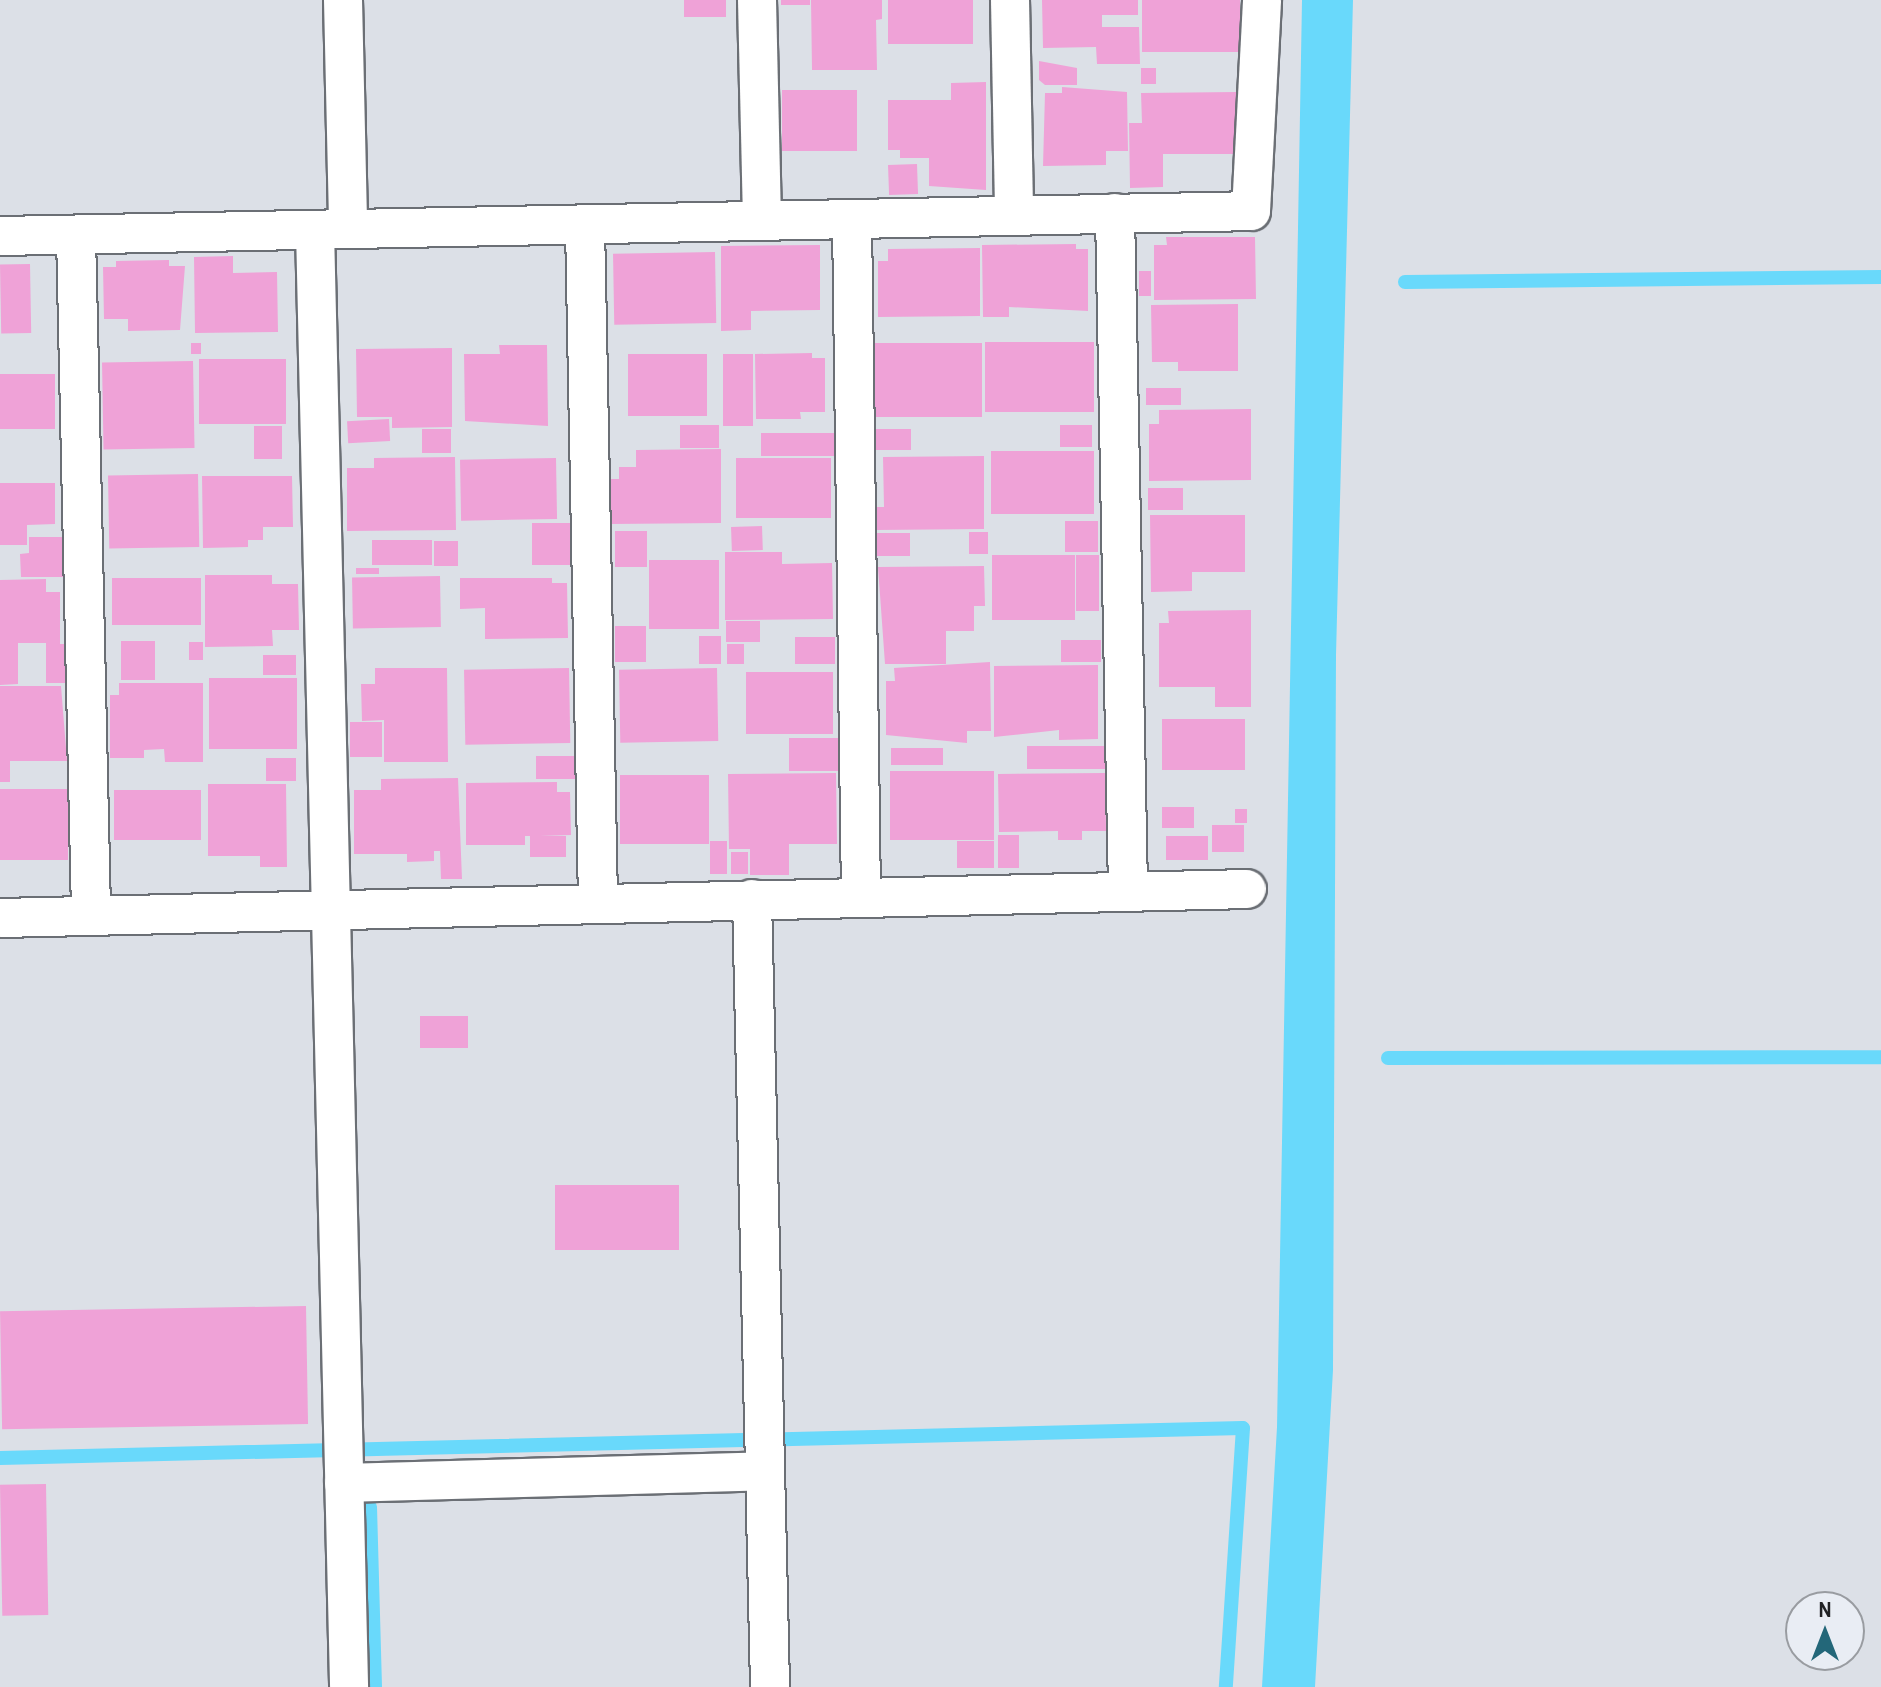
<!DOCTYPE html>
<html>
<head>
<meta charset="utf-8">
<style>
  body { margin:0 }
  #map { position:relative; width:1881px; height:1687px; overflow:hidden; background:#dce0e7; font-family:"Archivo Narrow",sans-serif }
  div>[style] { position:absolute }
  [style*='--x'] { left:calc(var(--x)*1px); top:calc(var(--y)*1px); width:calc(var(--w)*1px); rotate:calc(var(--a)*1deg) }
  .water>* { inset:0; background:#69d9fb }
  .stream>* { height:14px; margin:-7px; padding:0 7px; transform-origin:7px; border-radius:7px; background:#69d9fb }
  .building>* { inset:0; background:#efa2d7; transform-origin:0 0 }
  .roads { filter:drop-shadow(2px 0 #6b6f75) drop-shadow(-2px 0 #6b6f75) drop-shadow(0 2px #6b6f75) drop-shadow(0 -2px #6b6f75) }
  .street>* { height:38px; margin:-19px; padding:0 19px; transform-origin:19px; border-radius:19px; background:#fff }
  span { translate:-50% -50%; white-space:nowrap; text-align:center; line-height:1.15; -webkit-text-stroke:7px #e9edf4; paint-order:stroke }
  .north { position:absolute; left:1785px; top:1591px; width:80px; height:80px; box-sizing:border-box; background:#e9edf4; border:2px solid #999ca1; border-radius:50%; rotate:0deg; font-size:22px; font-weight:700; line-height:32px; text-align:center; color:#212225 }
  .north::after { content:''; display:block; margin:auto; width:28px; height:36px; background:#236779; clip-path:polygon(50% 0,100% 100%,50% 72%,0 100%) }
</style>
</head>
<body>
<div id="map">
  <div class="water">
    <div style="clip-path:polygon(1302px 0,1353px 0,1336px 655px,1333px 1370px,1315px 1687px,1262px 1687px,1277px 1427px)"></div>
  </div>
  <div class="stream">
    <div style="--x:1405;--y:282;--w:476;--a:-0.6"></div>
    <div style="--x:1388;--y:1058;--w:493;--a:-0.1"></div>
    <div style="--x:0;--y:1458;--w:1243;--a:-1.38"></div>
    <div style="--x:1243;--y:1428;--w:260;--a:93.8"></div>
    <div style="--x:370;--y:1507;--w:180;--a:88.4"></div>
  </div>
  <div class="building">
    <div style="left:684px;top:0;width:42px;height:17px"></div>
    <div style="left:781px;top:0;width:29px;height:5px"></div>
    <div style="clip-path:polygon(811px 0,882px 0,882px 19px,876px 20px,877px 70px,812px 70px)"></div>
    <div style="left:888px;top:0;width:85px;height:44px"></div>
    <div style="clip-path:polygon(1042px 0,1138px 0,1138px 15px,1102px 15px,1102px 27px,1139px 27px,1140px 64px,1097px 64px,1096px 47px,1043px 48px)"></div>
    <div style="left:1142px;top:0;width:98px;height:52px"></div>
    <div style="clip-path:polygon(1039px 61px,1077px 68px,1077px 85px,1045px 85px,1039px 80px)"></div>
    <div style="left:1141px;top:68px;width:15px;height:16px"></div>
    <div style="clip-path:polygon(986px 82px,986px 190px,929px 186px,929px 158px,900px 158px,900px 150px,888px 150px,888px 100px,951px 100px,951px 83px)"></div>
    <div style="clip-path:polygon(1062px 87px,1127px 92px,1128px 151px,1106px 151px,1106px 165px,1043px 166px,1045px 93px,1062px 93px)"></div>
    <div style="left:857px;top:90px;width:61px;height:75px;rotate:90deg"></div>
    <div style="clip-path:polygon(1237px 92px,1237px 154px,1163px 154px,1163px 187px,1130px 188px,1129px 123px,1142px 123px,1141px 93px)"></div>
    <div style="left:917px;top:164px;width:30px;height:29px;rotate:88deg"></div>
    <div style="clip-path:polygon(1166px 237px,1255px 237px,1256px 299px,1154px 300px,1154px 245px,1167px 245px)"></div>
    <div style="clip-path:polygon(1076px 244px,1076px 249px,1088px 249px,1088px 311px,1009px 307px,1009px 317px,983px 317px,982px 245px)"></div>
    <div style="clip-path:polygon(820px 245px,820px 310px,751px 311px,751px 330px,721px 331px,721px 246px)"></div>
    <div style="clip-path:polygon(980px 248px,980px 316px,878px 317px,878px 261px,888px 261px,888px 249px)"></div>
    <div style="left:715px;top:252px;width:71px;height:102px;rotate:89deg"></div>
    <div style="clip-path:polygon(233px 256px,233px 273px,277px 272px,278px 332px,195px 333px,194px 257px)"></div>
    <div style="clip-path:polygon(169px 260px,169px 266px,185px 266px,180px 330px,128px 331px,128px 319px,104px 319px,103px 267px,116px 267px,116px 261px)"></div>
    <div style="left:30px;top:264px;width:69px;height:30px;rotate:89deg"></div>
    <div style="left:1139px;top:271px;width:12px;height:25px"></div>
    <div style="clip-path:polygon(1238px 304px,1238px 371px,1178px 371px,1178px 362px,1152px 362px,1151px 305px)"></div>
    <div style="left:1094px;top:342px;width:70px;height:109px;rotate:90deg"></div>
    <div style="left:191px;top:343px;width:10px;height:11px"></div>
    <div style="left:874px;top:343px;width:108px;height:74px"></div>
    <div style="clip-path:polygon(499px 345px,547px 345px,548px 426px,465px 421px,464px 354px,500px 354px)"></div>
    <div style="clip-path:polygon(452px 348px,452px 427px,392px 428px,392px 417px,357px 417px,356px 349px)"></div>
    <div style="clip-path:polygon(812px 353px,812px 358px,825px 358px,825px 412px,800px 412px,801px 419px,756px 419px,755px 354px)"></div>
    <div style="left:628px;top:354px;width:79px;height:62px"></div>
    <div style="left:723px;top:354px;width:30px;height:72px"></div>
    <div style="left:286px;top:359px;width:65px;height:87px;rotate:90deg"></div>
    <div style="left:193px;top:361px;width:87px;height:91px;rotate:89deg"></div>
    <div style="left:0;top:374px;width:55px;height:55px"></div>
    <div style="left:1146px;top:388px;width:35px;height:17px"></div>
    <div style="clip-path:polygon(1251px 409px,1251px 480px,1149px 481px,1149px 424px,1159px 424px,1159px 410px)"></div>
    <div style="left:389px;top:419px;width:22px;height:42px;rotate:87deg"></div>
    <div style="left:680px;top:425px;width:39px;height:23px"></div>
    <div style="left:1060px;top:425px;width:32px;height:22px"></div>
    <div style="left:254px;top:426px;width:28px;height:33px"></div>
    <div style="left:422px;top:429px;width:29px;height:24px"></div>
    <div style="left:873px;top:429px;width:38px;height:21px"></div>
    <div style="left:761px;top:433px;width:73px;height:23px"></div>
    <div style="clip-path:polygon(721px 449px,721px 523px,611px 524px,611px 479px,619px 479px,619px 467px,636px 467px,636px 450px)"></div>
    <div style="left:1094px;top:451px;width:63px;height:103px;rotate:90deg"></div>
    <div style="clip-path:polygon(984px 456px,984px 529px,876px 530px,876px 507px,884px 507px,883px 457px)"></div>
    <div style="clip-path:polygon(455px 457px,456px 530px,347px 531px,347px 468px,374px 468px,374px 458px)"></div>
    <div style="left:556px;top:458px;width:61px;height:96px;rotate:89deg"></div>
    <div style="left:831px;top:458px;width:60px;height:95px;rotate:90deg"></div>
    <div style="left:198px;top:474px;width:73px;height:90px;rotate:89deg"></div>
    <div style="clip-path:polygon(202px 476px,292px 476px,293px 527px,263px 527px,263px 540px,248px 540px,248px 547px,203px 548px)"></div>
    <div style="clip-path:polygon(0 483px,55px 483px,55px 524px,27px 525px,27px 545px,0 545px)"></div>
    <div style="left:1148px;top:488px;width:35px;height:22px"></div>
    <div style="clip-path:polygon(1150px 515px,1245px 515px,1245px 572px,1192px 572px,1192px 591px,1151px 592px)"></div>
    <div style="left:1065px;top:521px;width:33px;height:31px"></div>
    <div style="left:532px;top:523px;width:39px;height:42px"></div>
    <div style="left:762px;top:526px;width:24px;height:31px;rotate:88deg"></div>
    <div style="left:615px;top:531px;width:32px;height:36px"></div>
    <div style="left:969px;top:532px;width:19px;height:22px"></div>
    <div style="left:910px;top:533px;width:23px;height:35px;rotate:90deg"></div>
    <div style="clip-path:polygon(29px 537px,63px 537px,63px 577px,21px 577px,20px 554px,29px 553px)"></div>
    <div style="left:372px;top:540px;width:60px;height:25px"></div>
    <div style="left:434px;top:541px;width:24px;height:25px"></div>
    <div style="clip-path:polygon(725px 552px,782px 552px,782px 564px,832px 563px,833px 619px,725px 620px)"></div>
    <div style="left:1075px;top:555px;width:65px;height:83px;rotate:90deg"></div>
    <div style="left:1076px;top:555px;width:23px;height:56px"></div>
    <div style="left:719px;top:560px;width:69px;height:70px;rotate:90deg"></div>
    <div style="clip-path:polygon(984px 566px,985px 606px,974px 606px,974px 631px,946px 631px,946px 664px,885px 664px,878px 567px)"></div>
    <div style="left:356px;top:568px;width:23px;height:6px"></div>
    <div style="clip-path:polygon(205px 575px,272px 575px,272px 584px,298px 584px,299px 630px,272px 630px,273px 646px,205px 647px)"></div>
    <div style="left:440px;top:576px;width:51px;height:88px;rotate:89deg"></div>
    <div style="left:201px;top:578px;width:47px;height:89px;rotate:90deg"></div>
    <div style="clip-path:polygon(460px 578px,552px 578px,552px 583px,567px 583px,568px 638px,485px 639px,485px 608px,460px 609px)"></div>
    <div style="clip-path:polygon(46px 579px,46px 592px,60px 592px,60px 644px,66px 644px,67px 683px,46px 683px,46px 643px,18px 643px,18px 684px,0 685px,0 580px)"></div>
    <div style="clip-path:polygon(1251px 610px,1251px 707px,1215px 707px,1215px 687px,1159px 687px,1159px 623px,1169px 623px,1168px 611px)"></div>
    <div style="left:726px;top:621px;width:34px;height:21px"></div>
    <div style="left:615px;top:626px;width:31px;height:36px"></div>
    <div style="left:699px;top:636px;width:22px;height:28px"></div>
    <div style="left:795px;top:637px;width:40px;height:27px"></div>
    <div style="left:1061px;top:640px;width:40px;height:22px"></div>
    <div style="left:121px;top:641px;width:34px;height:39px"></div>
    <div style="left:189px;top:642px;width:14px;height:18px"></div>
    <div style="left:727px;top:644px;width:17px;height:20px"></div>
    <div style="left:263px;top:655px;width:33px;height:20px"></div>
    <div style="clip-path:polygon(990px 662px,991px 731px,967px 731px,967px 743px,886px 735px,886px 681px,895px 681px,894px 668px)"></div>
    <div style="clip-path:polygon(1098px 665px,1098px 739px,1059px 740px,1059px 730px,994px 737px,994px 666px)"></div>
    <div style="clip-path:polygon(375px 668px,447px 668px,448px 762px,384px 762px,384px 720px,362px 721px,361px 684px,375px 684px)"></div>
    <div style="left:569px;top:668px;width:75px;height:105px;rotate:89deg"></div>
    <div style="left:717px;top:668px;width:73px;height:98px;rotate:89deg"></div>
    <div style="left:746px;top:672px;width:87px;height:62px"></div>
    <div style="left:297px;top:678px;width:71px;height:88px;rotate:90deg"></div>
    <div style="clip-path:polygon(119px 683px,203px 683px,203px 762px,165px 762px,164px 749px,144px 750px,144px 758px,110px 758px,110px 695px,119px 695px)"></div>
    <div style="clip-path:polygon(0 686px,61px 686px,67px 761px,10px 761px,10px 782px,0 782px)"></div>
    <div style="left:1162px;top:719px;width:83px;height:51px"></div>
    <div style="left:350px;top:722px;width:32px;height:35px"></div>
    <div style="left:840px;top:738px;width:33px;height:51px;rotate:90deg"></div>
    <div style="left:1027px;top:746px;width:78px;height:23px"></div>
    <div style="left:943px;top:748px;width:17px;height:52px;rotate:90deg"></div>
    <div style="left:575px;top:756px;width:23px;height:39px;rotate:90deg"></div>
    <div style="left:266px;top:758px;width:30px;height:23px"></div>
    <div style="left:994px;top:771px;width:69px;height:104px;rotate:90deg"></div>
    <div style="clip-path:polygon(836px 773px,837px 844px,789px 844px,789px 875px,750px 875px,750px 849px,729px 849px,728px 774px)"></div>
    <div style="clip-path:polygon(1105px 773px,1106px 831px,1082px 831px,1082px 840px,1058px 840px,1058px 831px,999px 832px,998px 774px)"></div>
    <div style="left:709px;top:775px;width:69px;height:89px;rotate:90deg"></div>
    <div style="clip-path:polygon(458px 778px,462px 879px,441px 879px,440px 851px,434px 851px,434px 861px,407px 862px,407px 854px,354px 854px,354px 790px,381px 790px,381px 779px)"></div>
    <div style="clip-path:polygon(557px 782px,557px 792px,570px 792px,571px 835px,540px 836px,566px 836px,566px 857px,530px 857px,530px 836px,525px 836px,525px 845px,466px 845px,466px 783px)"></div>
    <div style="clip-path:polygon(208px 784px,286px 784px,287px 867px,260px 867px,260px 856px,208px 856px)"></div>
    <div style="left:68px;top:789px;width:71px;height:68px;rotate:90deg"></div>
    <div style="left:201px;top:790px;width:50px;height:87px;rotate:90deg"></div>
    <div style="left:1194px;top:807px;width:21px;height:32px;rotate:90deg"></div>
    <div style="left:1235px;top:809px;width:12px;height:14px"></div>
    <div style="left:1212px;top:825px;width:32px;height:27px"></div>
    <div style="left:998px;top:835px;width:21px;height:33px"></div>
    <div style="left:1166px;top:836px;width:42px;height:24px"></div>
    <div style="left:710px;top:841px;width:17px;height:33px"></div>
    <div style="left:994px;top:841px;width:27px;height:37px;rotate:90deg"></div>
    <div style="left:731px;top:852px;width:17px;height:22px"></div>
    <div style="left:420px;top:1016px;width:48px;height:32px"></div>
    <div style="left:555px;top:1185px;width:124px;height:65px"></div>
    <div style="left:306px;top:1306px;width:118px;height:306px;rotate:89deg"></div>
    <div style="left:46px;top:1484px;width:131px;height:46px;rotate:89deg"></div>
  </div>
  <div class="roads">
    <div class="street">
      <div style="--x:343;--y:0;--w:229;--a:88.7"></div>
      <div style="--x:757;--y:0;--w:221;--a:88.7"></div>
      <div style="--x:1010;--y:0;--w:216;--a:88.9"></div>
      <div style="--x:1115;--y:213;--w:679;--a:88.9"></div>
      <div style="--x:852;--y:219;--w:678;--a:89.24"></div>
      <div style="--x:585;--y:225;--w:678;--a:88.9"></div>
      <div style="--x:315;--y:230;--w:1457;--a:88.66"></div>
      <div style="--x:76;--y:235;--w:678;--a:88.73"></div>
      <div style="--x:0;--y:236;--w:1251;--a:-1.14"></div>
      <div style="--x:1251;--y:211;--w:211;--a:-87"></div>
      <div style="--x:752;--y:899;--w:788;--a:88.69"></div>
      <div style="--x:0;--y:918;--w:1247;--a:-1.33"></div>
      <div style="--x:344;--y:1483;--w:421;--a:-1.6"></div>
    </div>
  </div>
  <div class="north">N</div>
</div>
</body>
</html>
